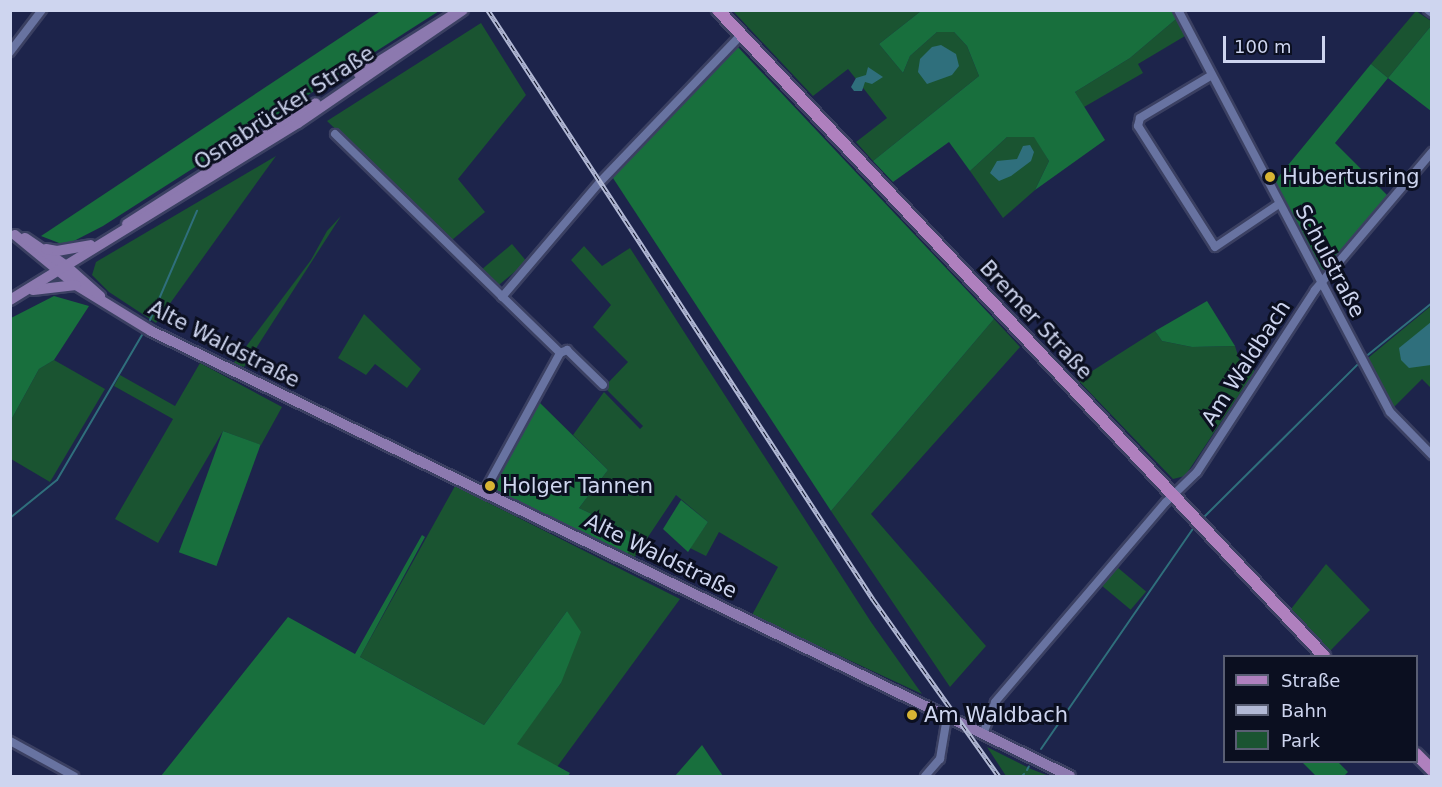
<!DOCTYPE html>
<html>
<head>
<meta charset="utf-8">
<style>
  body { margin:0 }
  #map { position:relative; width:1442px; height:787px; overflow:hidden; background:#1d244b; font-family:"DejaVu Sans",sans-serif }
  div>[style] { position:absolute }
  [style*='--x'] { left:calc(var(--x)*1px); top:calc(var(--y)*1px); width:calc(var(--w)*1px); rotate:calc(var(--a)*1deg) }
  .green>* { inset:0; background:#1a5431; transform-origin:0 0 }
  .forest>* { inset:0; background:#186f3d; transform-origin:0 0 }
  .water>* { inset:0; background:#2f6f7c }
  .stream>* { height:2px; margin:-1px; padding:0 1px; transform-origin:1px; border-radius:1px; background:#2f6f7c }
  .roads { filter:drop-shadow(2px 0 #3b4062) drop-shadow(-2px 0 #3b4062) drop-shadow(0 2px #3b4062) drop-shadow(0 -2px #3b4062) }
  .street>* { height:8px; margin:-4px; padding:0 4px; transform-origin:4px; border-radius:4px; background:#6873a1 }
  .secondary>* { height:10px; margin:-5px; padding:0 5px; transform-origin:5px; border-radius:5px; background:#8c79af }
  .primary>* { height:12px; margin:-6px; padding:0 6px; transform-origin:6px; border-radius:6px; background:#af80be }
  .rail>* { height:4.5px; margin-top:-2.25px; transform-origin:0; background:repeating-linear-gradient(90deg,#0b0f20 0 7px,#b2b9d5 0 14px); box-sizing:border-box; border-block:2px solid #b2b9d5 }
  .dots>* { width:16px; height:16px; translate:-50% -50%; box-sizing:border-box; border:3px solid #0b0f20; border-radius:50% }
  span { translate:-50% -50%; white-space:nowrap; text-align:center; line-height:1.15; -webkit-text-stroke:6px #0b0f20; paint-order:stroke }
  .street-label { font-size:21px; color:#ced5ef }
  .poi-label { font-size:21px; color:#ced5ef }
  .left { translate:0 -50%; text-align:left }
  .frame { position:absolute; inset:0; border:12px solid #ced5ef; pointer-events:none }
  .legend { position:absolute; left:1223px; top:655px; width:195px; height:108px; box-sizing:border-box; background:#0b0f20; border:2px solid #595e73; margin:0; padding:8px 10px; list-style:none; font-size:18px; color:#ced5ef }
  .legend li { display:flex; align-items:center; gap:12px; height:30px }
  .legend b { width:30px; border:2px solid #595e73 }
  .scale { position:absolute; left:1223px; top:36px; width:102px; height:27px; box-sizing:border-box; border:3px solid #ced5ef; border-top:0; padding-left:8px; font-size:18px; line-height:21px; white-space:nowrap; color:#ced5ef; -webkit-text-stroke:4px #0b0f20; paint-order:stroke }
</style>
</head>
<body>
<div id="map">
  <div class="green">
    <div style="clip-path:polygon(733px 11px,921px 11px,879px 44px,903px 73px,910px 56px,937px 32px,954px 32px,967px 46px,979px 76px,873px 161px,856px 142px,887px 118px,848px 69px,813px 96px)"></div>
    <div style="clip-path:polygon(1416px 11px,1431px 21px,1431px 26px,1388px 78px,1371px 64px)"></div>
    <div style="clip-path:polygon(1176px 19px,1185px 36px,1138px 64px,1143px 73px,1084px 107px,1075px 92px,1130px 58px)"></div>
    <div style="clip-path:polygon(481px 23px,526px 95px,458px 179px,485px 212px,452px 240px,327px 121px)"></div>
    <div style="clip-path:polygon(1007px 137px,1035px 137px,1049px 161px,1035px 190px,1003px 218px,970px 171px)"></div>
    <div style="clip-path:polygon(276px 156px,156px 323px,109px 292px,92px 275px,96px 262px)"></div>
    <div style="clip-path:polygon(341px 216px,244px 367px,233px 364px,311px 260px,327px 231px)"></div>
    <div style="left:512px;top:244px;width:23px;height:40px;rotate:50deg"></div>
    <div style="clip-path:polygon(584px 246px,602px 266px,630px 248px,871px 622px,922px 694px,752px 615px,778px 567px,719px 532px,706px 556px,690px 548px,708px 522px,676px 495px,634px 558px,627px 554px,639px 536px,579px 508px,608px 470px,573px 435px,604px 392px,640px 429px,643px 426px,604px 387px,628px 362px,593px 327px,611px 305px,571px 260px)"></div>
    <div style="clip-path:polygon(1431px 306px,1431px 388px,1422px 379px,1394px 407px,1368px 358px)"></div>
    <div style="clip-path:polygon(364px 314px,421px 369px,407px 388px,375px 364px,366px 375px,338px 358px)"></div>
    <div style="clip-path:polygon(994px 319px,1020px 347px,871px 514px,986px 646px,950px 687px,831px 511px)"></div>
    <div style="clip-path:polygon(1155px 331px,1162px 341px,1192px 347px,1235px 346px,1239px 359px,1255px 371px,1185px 476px,1173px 479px,1078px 380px)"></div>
    <div style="clip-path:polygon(54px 360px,105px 389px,50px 482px,11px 459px,11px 420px,39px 369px)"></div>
    <div style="clip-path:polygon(200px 363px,282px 407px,261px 445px,223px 431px,158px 543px,115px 519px,173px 419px,114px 386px,120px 375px,175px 406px)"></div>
    <div style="clip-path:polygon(455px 486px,680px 599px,557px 767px,516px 744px,561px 683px,567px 611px,484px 725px,360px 657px)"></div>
    <div style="clip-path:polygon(1326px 564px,1370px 610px,1330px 651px,1291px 609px)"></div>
    <div style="left:1117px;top:567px;width:38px;height:24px;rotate:40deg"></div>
    <div style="clip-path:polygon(987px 747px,1031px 769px,1049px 776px,1006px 776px)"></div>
  </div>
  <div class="forest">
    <div style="clip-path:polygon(382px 10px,439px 11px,103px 226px,70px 243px,59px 243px,41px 236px)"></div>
    <div style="clip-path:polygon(1172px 11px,1176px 19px,1130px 58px,1075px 92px,1105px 140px,1035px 190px,1049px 161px,1034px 137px,1007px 137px,970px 171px,949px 142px,893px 182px,873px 161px,979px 76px,967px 46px,954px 32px,937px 32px,910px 56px,903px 73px,879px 44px,921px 11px)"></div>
    <div style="clip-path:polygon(1431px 26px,1431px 111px,1388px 78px,1335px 143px,1388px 196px,1327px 271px,1322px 271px,1275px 181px,1371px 64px,1388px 78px)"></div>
    <div style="clip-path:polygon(736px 45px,994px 319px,831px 511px,611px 175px)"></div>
    <div style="clip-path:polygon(54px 296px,89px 306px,54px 360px,39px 369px,11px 420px,11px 318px)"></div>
    <div style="clip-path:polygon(1207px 301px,1235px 346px,1192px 347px,1162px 341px,1155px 331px)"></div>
    <div style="clip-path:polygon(539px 402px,608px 470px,579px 508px,639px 536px,627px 554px,494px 490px,492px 485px)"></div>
    <div style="left:223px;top:431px;width:40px;height:129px;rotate:20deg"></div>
    <div style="clip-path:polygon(681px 500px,708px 522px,688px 552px,663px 529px)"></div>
    <div style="clip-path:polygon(422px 535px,425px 537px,360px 657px,484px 725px,567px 611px,581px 632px,561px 683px,517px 744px,570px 773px,568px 776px,161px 776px,288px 617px,355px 654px)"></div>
    <div style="clip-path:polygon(702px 745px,723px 776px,675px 776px)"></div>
    <div style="clip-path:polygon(1302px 762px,1338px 762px,1348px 772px,1344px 776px,1316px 776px)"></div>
  </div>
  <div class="water">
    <div style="clip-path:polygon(941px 45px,956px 54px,959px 66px,952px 75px,927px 84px,918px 72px,920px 59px,932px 47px)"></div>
    <div style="clip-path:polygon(868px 67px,883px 77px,872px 84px,865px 82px,862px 91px,854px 91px,851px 87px,856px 78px,866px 75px)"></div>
    <div style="clip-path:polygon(1030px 145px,1034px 152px,1031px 161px,1011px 176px,999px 181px,990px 173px,997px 161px,1017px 159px,1023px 146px)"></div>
    <div style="clip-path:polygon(1431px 322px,1431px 365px,1409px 368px,1401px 360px,1399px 348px)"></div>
  </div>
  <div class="stream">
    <div style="--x:150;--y:320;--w:119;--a:-66.7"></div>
    <div style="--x:1364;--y:358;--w:87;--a:-39"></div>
    <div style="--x:10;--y:518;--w:60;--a:-39"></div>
    <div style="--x:57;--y:480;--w:168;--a:-59.6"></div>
    <div style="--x:1202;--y:519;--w:223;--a:-44.8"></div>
    <div style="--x:1041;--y:749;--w:273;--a:-55.4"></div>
    <div style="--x:1027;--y:770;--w:4;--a:-63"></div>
    <div style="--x:1022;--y:776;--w:3;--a:-45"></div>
  </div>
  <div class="roads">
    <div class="street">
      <div style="--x:1178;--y:10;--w:454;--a:62.2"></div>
      <div style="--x:1390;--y:412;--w:60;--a:45.7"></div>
      <div style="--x:1428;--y:10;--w:5;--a:37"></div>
      <div style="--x:10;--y:52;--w:53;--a:-52.7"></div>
      <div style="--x:1212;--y:75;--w:84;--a:149.2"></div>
      <div style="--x:1140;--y:118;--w:8;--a:104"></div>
      <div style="--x:1138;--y:126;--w:143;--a:57.5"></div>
      <div style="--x:1215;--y:247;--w:77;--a:-33.9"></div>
      <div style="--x:335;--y:134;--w:314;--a:44.2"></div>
      <div style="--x:560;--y:353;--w:8;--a:-23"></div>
      <div style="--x:567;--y:350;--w:50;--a:44.2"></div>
      <div style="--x:502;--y:297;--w:151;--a:-49.6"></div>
      <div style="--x:600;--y:182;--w:204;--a:-46.2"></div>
      <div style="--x:484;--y:492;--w:158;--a:-61.3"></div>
      <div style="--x:983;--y:734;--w:34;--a:-69"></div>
      <div style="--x:995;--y:702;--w:263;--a:-49.5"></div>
      <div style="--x:1166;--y:502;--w:43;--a:-44.1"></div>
      <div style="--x:1197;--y:472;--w:217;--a:-57"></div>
      <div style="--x:1315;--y:290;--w:181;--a:-49.7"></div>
      <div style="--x:10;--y:741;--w:73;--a:28.7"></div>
      <div style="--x:925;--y:776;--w:23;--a:-49"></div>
      <div style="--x:940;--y:759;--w:43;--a:-80.5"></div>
    </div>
    <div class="secondary">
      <div style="--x:359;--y:74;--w:118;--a:-32.2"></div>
      <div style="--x:127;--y:224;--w:224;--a:-32.6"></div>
      <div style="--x:15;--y:235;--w:79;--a:39.3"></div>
      <div style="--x:76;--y:285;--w:88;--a:31.5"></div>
      <div style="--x:151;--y:331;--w:1021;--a:25.84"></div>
      <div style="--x:25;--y:238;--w:48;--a:34"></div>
      <div style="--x:65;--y:265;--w:47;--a:41.5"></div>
      <div style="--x:46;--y:249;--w:11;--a:10"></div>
      <div style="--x:57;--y:251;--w:34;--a:-10"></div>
      <div style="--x:33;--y:290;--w:43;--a:-6.6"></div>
      <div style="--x:10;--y:300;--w:338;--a:-31.6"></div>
      <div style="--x:298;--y:123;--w:200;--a:-34.4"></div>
    </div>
    <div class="primary">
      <div style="--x:718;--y:10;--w:886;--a:46.83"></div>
      <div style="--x:1416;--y:754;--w:23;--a:45"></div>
    </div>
  </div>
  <div class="rail">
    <div style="--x:488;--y:10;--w:704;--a:56.83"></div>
    <div style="--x:873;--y:599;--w:217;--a:54.6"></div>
  </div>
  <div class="dots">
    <div style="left:1270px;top:177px;background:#d7b434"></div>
    <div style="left:490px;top:486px;background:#d7b434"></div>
    <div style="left:912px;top:715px;background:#d7b434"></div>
  </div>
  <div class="street-label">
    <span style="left:284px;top:108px;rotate:-33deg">Osnabrücker Straße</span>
    <span style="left:1330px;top:261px;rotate:62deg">Schulstraße</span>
    <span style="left:1036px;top:320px;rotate:47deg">Bremer Straße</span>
    <span style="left:224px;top:344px;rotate:27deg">Alte Waldstraße</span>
    <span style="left:1246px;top:363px;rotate:-57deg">Am Waldbach</span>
    <span style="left:661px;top:556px;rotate:26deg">Alte Waldstraße</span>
  </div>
  <div class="poi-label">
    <span class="left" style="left:1282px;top:177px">Hubertusring</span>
    <span class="left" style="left:502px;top:486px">Holger Tannen</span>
    <span class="left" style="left:924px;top:715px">Am Waldbach</span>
  </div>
  <div class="frame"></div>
  <ul class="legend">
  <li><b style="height:8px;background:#af80be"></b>Straße</li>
  <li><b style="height:8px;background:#b2b9d5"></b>Bahn</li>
  <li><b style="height:16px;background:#1a5431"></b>Park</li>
  </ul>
  <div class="scale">100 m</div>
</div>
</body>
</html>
